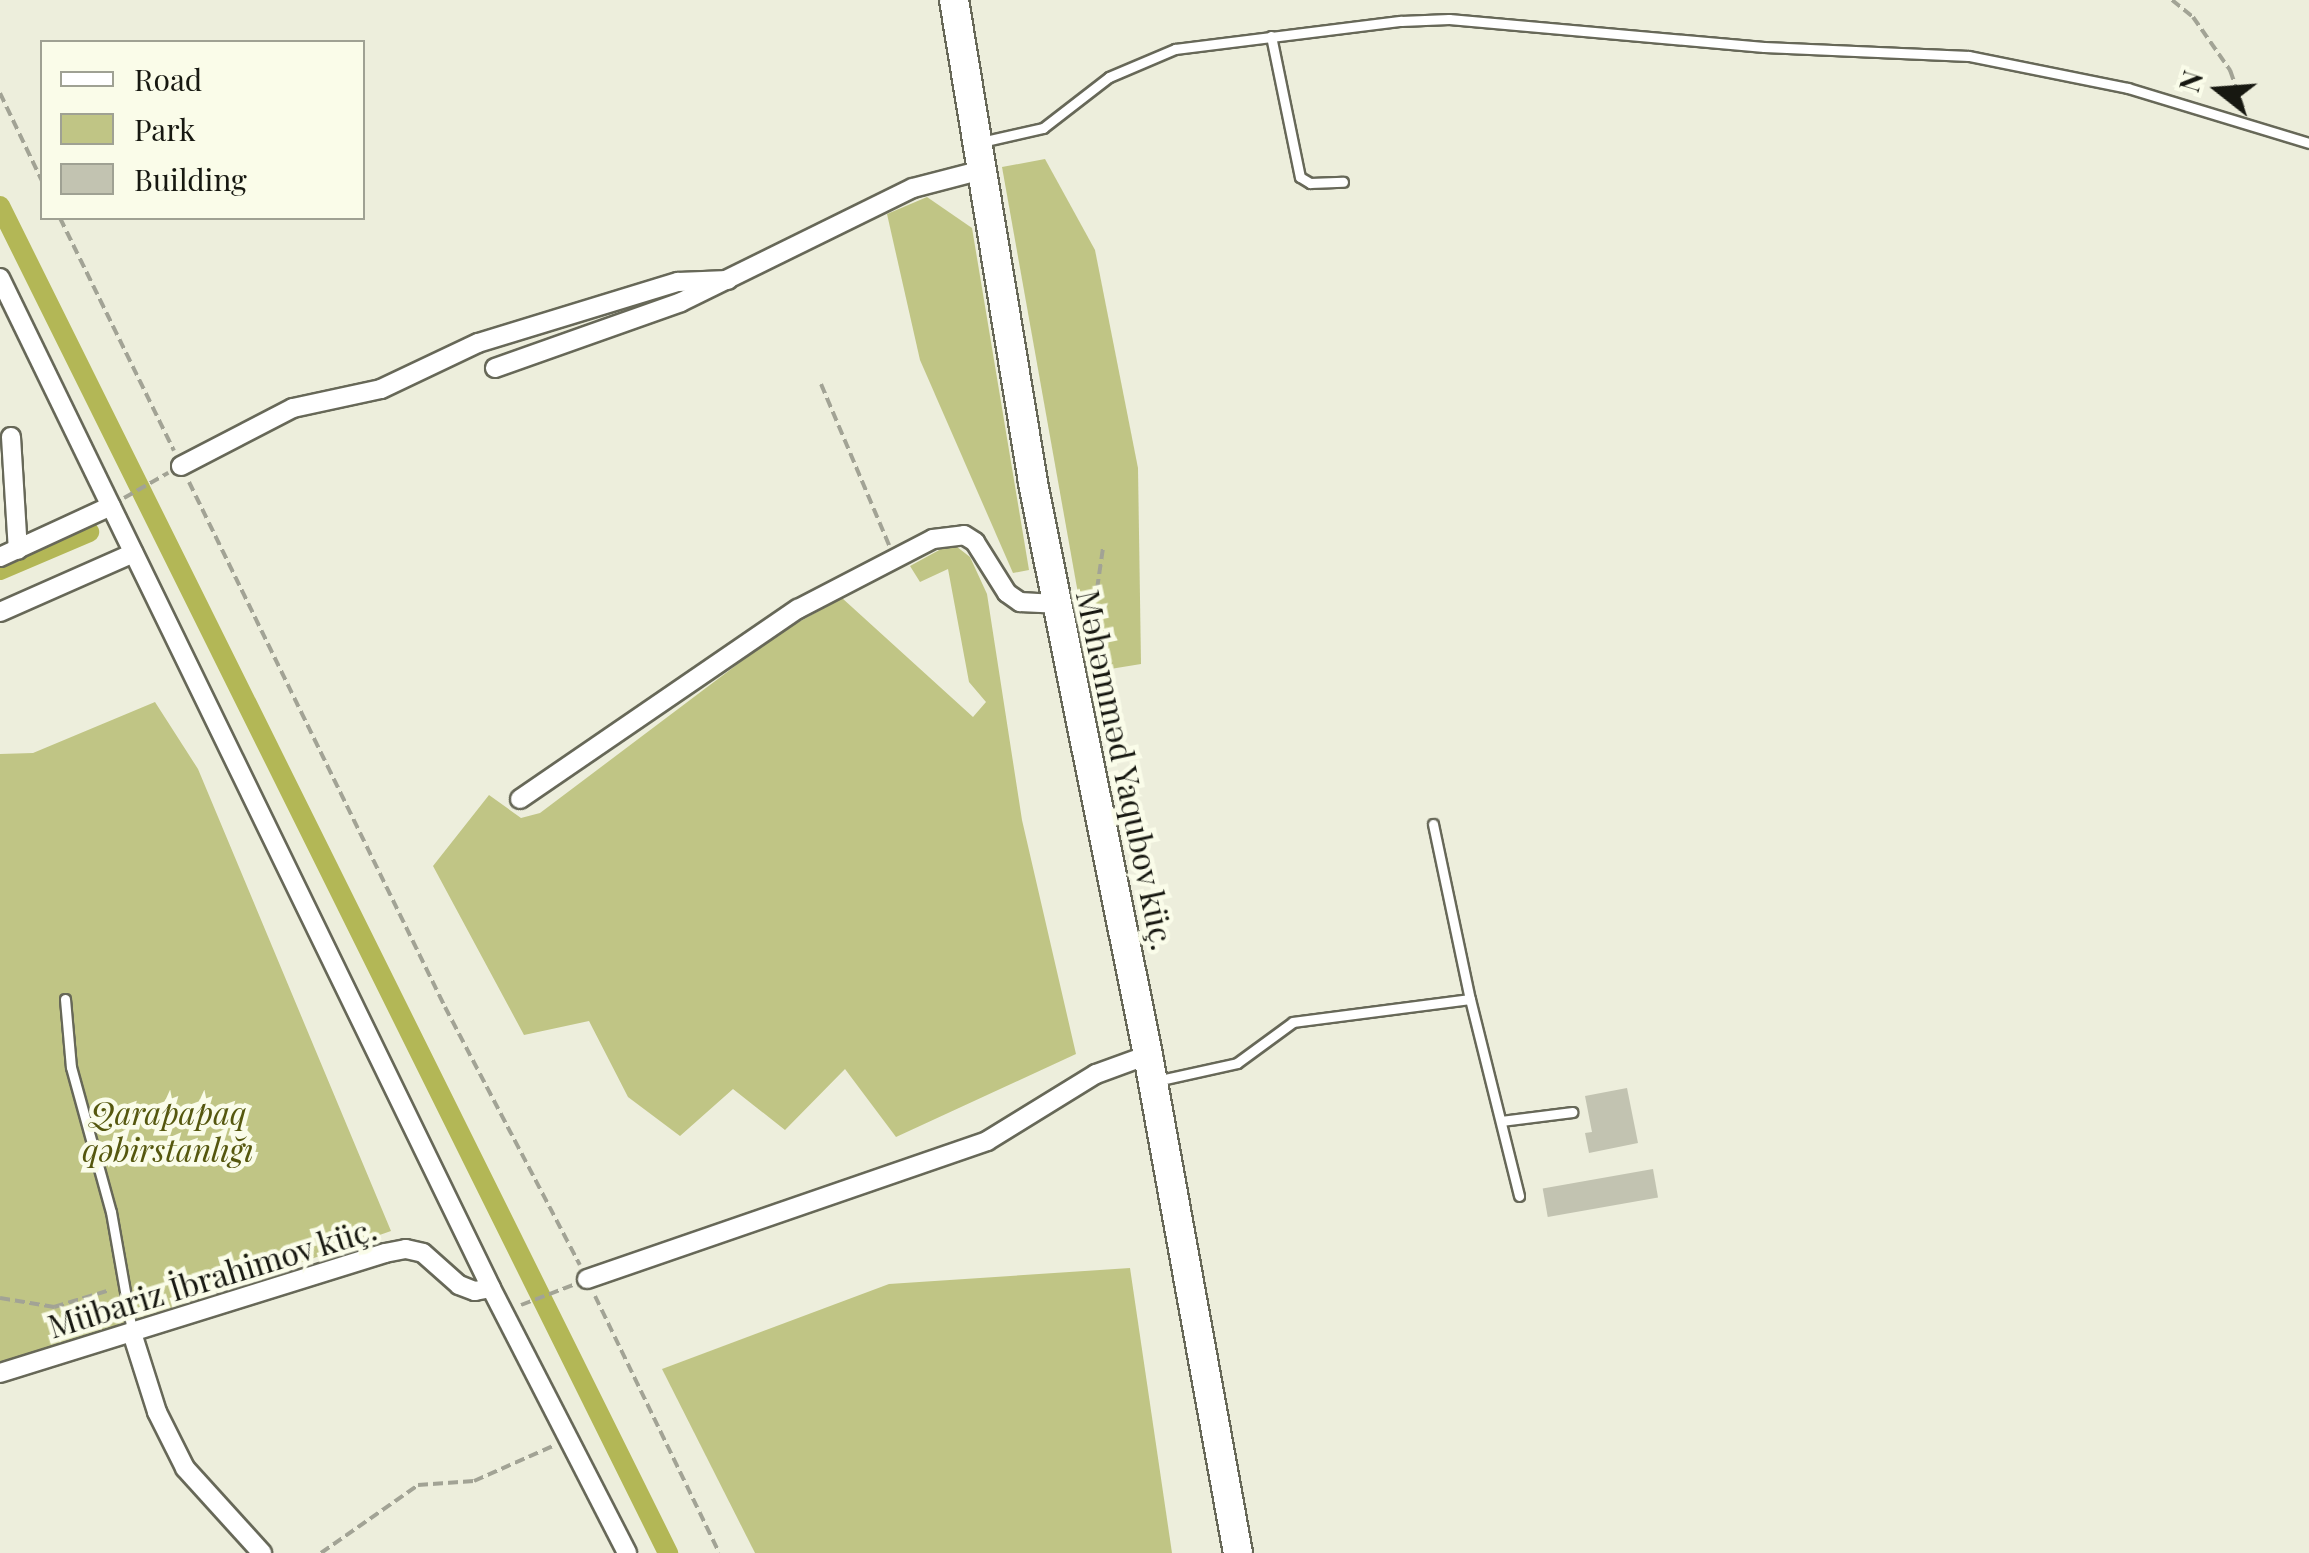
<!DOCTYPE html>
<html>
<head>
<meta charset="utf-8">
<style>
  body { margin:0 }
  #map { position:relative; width:2309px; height:1553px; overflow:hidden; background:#edeedc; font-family:"Playfair Display",serif }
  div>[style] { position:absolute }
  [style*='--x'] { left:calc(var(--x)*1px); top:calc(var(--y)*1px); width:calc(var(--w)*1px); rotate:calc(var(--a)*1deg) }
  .green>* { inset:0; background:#c0c585 }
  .canal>* { height:20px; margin:-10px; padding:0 10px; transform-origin:10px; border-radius:10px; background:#b3b756 }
  .building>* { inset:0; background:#c2c3b1; transform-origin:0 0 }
  .path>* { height:4px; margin-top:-2px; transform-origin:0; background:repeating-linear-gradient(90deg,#a2a395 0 10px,transparent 0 15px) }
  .roads { filter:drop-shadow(2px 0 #676858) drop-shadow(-2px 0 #676858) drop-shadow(0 2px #676858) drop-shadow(0 -2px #676858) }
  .service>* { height:9px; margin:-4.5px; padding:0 4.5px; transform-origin:4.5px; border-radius:4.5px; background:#fff }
  .minor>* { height:18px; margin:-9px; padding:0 9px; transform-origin:9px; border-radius:9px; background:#fff }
  .primary>* { height:28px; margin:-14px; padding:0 14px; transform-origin:14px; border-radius:14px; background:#fff }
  span { translate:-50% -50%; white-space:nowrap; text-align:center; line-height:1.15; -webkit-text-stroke:9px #fafce9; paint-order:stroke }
  .street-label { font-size:32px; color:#171811 }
  .park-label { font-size:32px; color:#55570e; font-style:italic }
  .legend { position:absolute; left:40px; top:40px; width:325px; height:180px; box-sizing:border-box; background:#fafce9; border:2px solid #9fa193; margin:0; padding:12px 18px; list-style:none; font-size:30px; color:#171811 }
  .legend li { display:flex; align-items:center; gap:20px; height:50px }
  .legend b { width:50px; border:2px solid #9fa193 }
  .north { position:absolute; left:2169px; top:40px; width:100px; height:100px; -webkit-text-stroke:8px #fafce9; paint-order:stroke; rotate:287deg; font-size:28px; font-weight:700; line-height:40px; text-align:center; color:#171811 }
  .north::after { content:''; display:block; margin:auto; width:35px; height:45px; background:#171811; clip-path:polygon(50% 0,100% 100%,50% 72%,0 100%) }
</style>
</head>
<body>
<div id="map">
  <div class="green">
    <div style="clip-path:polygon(1045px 159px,1095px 250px,1138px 468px,1141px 664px,1092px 672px,1002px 167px)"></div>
    <div style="clip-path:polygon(927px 197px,972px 228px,1029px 570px,1013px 573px,920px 360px,887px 214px)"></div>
    <div style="clip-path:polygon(952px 543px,970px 557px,987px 594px,1022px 820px,1076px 1054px,896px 1137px,845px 1069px,785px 1130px,733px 1089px,680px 1136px,628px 1097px,589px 1021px,524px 1035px,433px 866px,489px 795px,521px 818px,540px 813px,779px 633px,842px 598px,973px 717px,986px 702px,969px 682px,948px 569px,920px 582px,910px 566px)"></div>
    <div style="clip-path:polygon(155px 702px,198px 769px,391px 1231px,71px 1343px,0 1363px,0 754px,33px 753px)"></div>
    <div style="clip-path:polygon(1130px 1268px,1172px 1553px,755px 1553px,662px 1369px,889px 1284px)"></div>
  </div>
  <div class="canal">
    <div style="--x:0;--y:206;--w:1504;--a:63.62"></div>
    <div style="--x:0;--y:570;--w:97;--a:-23.1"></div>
  </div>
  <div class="building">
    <div style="clip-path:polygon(1627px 1088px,1638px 1143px,1589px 1153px,1585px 1133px,1592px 1132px,1585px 1096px)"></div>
    <div style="left:1653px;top:1169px;width:29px;height:112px;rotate:80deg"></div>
  </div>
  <div class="path">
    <div style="--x:2172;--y:0;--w:27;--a:39"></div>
    <div style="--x:2193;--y:17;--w:65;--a:55.1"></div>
    <div style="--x:2230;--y:70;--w:42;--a:70.7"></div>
    <div style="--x:0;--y:93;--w:98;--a:64.5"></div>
    <div style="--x:60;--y:218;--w:259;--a:63.9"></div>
    <div style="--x:821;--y:384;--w:175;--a:67.1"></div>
    <div style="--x:189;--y:482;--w:584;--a:64.01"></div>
    <div style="--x:445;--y:1007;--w:291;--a:62.4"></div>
    <div style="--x:124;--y:498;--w:51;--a:-29.6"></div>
    <div style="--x:1077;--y:599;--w:17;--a:-13"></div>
    <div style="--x:1094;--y:595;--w:7;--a:-63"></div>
    <div style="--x:1097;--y:589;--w:41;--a:-81.7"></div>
    <div style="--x:595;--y:1296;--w:285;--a:64.2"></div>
    <div style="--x:0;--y:1298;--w:55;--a:9.5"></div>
    <div style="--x:54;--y:1307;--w:59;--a:-16.9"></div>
    <div style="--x:521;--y:1305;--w:56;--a:-21"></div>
    <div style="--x:321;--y:1553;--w:118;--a:-35"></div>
    <div style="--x:418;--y:1485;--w:56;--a:-4.1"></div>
    <div style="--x:474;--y:1481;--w:86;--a:-23.9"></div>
  </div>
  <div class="roads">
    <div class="service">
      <div style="--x:1271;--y:36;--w:144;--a:78.4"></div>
      <div style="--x:1300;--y:177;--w:12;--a:31"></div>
      <div style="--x:1310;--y:183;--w:33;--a:-2"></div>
      <div style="--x:981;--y:142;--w:64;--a:-12.7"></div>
      <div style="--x:1043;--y:128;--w:83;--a:-37.7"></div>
      <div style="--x:1109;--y:77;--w:72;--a:-23"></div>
      <div style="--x:1175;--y:49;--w:228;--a:-7.1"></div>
      <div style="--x:1401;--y:21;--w:48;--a:-2.4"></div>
      <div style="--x:1449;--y:19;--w:316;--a:5.1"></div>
      <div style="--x:1764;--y:47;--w:205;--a:2.5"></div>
      <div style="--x:1969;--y:56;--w:162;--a:11.4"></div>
      <div style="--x:2128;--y:88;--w:189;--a:16.9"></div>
      <div style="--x:1433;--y:824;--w:179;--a:78.1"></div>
      <div style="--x:65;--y:999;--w:68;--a:85"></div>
      <div style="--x:71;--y:1067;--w:150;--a:74.6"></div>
      <div style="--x:111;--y:1212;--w:121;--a:80"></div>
      <div style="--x:1156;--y:1081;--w:83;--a:-12.5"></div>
      <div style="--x:1237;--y:1063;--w:69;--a:-36.2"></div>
      <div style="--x:1293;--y:1022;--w:178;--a:-7.4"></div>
      <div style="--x:1470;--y:999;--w:203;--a:76"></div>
      <div style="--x:1501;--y:1121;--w:72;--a:-7.2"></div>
    </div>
    <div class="minor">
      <div style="--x:0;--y:278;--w:1123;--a:64.07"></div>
      <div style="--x:495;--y:368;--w:197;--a:-19.5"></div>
      <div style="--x:681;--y:302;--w:258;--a:-26.2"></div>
      <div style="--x:913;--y:188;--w:71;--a:-14.6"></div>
      <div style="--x:11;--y:437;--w:113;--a:86.5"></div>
      <div style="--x:181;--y:466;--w:126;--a:-27.4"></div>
      <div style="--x:293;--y:408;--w:90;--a:-12.2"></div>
      <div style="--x:381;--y:389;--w:107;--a:-25.4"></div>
      <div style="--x:478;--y:343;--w:209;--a:-17"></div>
      <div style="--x:678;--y:282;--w:50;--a:-2.3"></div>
      <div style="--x:0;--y:557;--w:122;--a:-24.7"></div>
      <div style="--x:0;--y:612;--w:146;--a:-23.8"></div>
      <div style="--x:520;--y:799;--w:337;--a:-34.4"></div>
      <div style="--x:798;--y:609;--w:152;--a:-27.4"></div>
      <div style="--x:933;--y:539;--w:31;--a:-7"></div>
      <div style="--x:964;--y:535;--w:13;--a:32"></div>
      <div style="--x:975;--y:542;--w:60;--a:57.9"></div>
      <div style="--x:1007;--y:593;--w:16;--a:35"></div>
      <div style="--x:1020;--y:602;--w:36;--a:3"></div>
      <div style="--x:587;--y:1279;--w:423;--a:-19"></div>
      <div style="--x:987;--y:1141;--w:128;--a:-31.6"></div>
      <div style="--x:1096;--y:1074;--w:55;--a:-20.1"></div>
      <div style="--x:132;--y:1333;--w:83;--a:72.4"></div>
      <div style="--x:157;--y:1412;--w:63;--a:63.4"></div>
      <div style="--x:185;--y:1468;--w:115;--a:47.8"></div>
      <div style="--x:0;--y:1373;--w:403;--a:-17.3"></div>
      <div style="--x:385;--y:1253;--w:21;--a:-11"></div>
      <div style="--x:406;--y:1249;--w:17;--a:13"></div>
      <div style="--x:423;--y:1253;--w:48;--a:41.6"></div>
      <div style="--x:459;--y:1285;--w:17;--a:21"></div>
      <div style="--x:475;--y:1291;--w:16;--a:-11"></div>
      <div style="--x:491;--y:1288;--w:298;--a:62.8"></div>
    </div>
    <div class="primary">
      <div style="--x:954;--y:0;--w:489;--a:80.7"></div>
      <div style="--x:1033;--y:483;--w:583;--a:78.63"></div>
      <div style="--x:1148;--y:1055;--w:506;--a:79.76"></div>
    </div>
  </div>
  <div class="street-label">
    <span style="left:1126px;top:770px;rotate:78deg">Məhəmməd Yaqubov küç.</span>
    <span style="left:212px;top:1277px;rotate:-17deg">Mübariz İbrahimov küç.</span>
  </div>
  <div class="park-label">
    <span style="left:168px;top:1131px">Qarapapaq<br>qəbirstanlığı</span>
  </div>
  <ul class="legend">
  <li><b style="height:12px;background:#fff"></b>Road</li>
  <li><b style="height:28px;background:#c0c585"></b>Park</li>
  <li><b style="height:28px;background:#c2c3b1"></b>Building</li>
  </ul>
  <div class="north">N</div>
</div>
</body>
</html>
